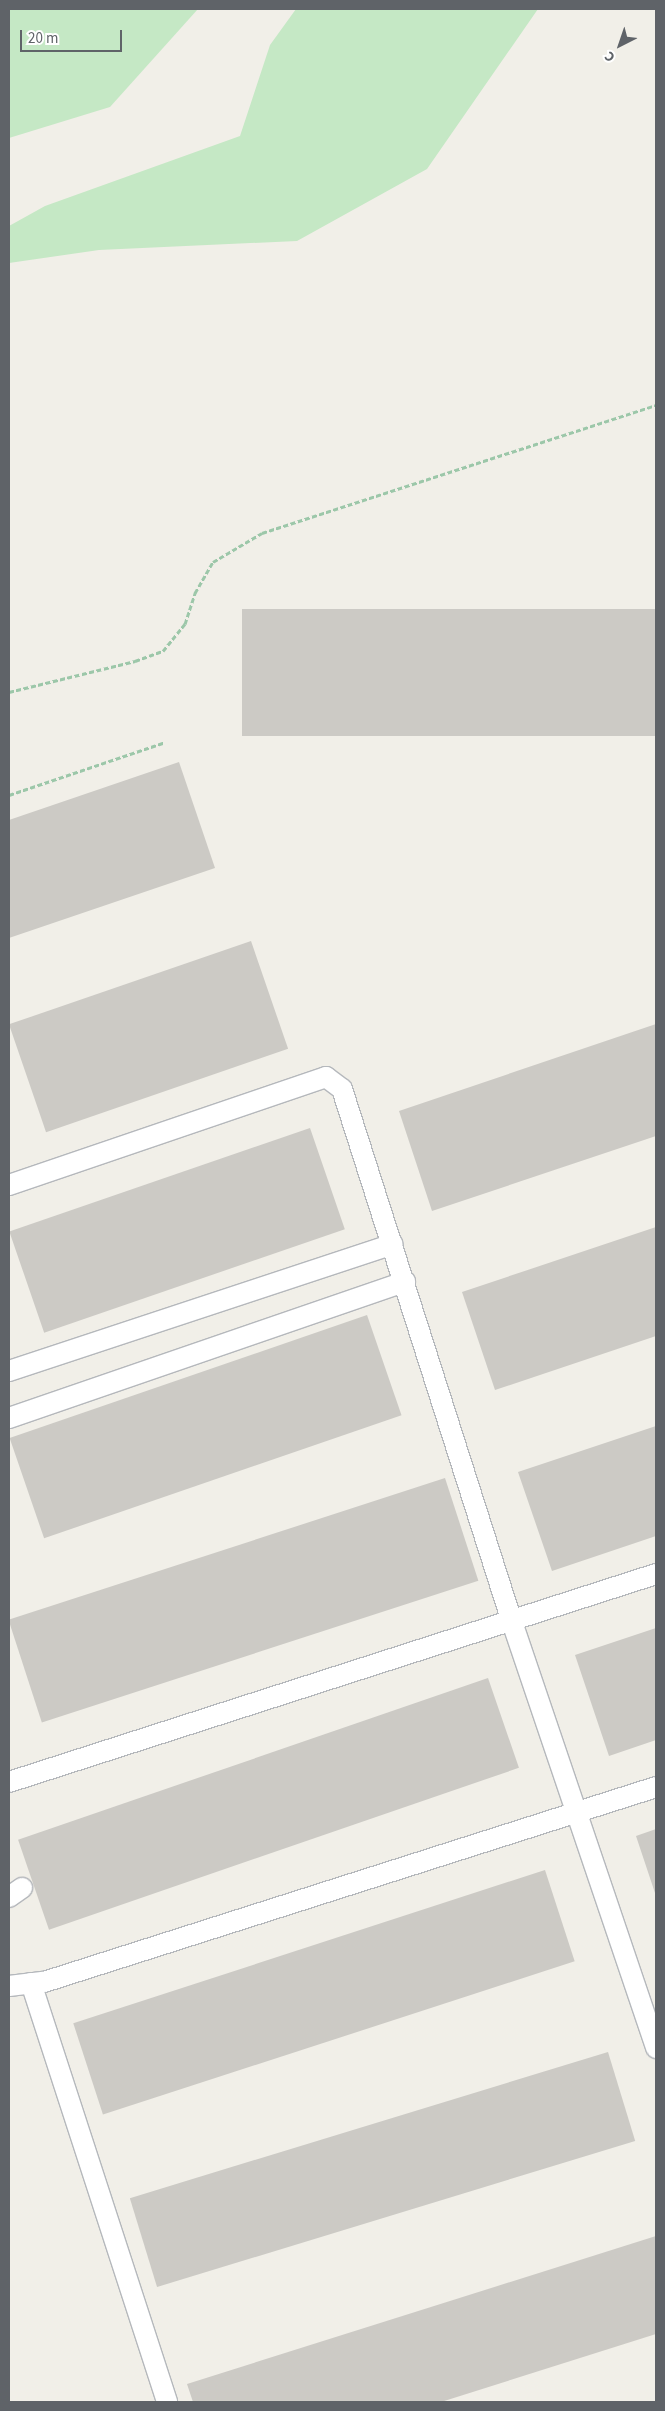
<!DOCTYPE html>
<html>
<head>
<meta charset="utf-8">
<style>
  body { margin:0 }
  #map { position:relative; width:665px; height:2411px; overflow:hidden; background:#f1efe8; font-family:"Source Sans 3",sans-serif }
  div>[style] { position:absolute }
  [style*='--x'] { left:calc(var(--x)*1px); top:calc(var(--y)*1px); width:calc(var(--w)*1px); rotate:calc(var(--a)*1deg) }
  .green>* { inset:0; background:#c5e8c5 }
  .building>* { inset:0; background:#cccac5; transform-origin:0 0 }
  .path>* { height:3px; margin-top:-1.5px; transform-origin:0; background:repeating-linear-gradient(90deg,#9cc7a9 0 5px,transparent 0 7.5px) }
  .roads { filter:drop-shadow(1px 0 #b5b8bc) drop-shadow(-1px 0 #b5b8bc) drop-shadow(0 1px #b5b8bc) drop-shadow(0 -1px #b5b8bc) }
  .service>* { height:20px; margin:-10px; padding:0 10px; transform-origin:10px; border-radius:10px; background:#fff }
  span { translate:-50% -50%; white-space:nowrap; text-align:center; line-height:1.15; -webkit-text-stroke:5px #fff; paint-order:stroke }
  .frame { position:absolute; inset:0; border:10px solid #5f6368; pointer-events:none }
  .north { position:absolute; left:595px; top:20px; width:50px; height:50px; -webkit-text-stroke:4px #fff; paint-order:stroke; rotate:221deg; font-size:14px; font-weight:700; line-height:20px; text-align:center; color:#5f6368 }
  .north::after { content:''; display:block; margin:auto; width:18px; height:22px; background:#5f6368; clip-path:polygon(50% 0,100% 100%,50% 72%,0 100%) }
  .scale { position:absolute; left:20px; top:30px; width:102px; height:22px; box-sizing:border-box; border:2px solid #5f6368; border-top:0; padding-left:6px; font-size:15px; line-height:18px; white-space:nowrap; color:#5f6368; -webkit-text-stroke:4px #fff; paint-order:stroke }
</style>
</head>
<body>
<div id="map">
  <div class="green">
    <div style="clip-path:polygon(9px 9px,198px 9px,110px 107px,9px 138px)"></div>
    <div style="clip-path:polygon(296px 9px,538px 9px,427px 169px,297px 241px,99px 250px,9px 263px,9px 226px,45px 206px,240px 136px,270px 45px)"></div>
  </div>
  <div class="building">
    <div style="left:656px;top:609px;width:127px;height:414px;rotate:90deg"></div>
    <div style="clip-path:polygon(179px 762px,215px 868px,9px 938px,9px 820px)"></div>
    <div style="left:251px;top:941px;width:114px;height:256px;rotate:71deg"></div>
    <div style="clip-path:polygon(656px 1024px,656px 1136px,432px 1211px,399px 1111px)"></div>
    <div style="left:310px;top:1128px;width:107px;height:318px;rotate:71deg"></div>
    <div style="clip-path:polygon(656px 1227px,656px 1336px,495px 1390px,462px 1292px)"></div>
    <div style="left:367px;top:1315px;width:106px;height:378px;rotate:71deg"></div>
    <div style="clip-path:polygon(656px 1426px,656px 1536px,552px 1571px,518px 1472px)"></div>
    <div style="left:445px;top:1478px;width:108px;height:459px;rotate:72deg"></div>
    <div style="clip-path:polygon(656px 1628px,656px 1740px,609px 1756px,575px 1655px)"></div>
    <div style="left:488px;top:1678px;width:95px;height:497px;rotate:71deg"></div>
    <div style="clip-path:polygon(656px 1829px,656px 1896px,636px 1836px)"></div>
    <div style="left:545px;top:1870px;width:96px;height:496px;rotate:72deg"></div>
    <div style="left:608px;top:2052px;width:93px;height:500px;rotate:73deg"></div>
    <div style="clip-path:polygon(656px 2236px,656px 2334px,441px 2402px,193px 2402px,187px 2384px)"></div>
  </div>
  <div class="path">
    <div style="--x:9;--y:692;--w:130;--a:-13.8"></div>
    <div style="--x:135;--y:661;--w:30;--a:-20"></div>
    <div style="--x:163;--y:651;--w:35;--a:-51"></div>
    <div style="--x:185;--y:624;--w:33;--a:-72"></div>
    <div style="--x:195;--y:593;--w:36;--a:-60"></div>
    <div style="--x:213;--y:562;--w:57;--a:-30.6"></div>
    <div style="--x:262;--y:533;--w:414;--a:-18"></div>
    <div style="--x:9;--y:795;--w:163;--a:-18.7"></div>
  </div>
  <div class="roads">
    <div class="service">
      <div style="--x:9;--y:1185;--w:335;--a:-18.8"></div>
      <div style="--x:326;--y:1077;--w:20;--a:37"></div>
      <div style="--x:342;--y:1089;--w:556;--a:72.31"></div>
      <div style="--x:511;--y:1619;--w:453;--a:71.3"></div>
      <div style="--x:9;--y:1371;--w:404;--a:-18.3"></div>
      <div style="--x:9;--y:1418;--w:419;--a:-19"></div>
      <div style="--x:9;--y:1782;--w:680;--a:-17.82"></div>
      <div style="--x:9;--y:1897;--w:16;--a:-35"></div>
      <div style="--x:31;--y:1983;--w:441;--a:72"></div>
      <div style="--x:9;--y:1986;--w:35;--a:-7"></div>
      <div style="--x:44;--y:1982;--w:642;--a:-17.67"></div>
    </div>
  </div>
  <div class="frame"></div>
  <div class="north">С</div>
  <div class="scale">20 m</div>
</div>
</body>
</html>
